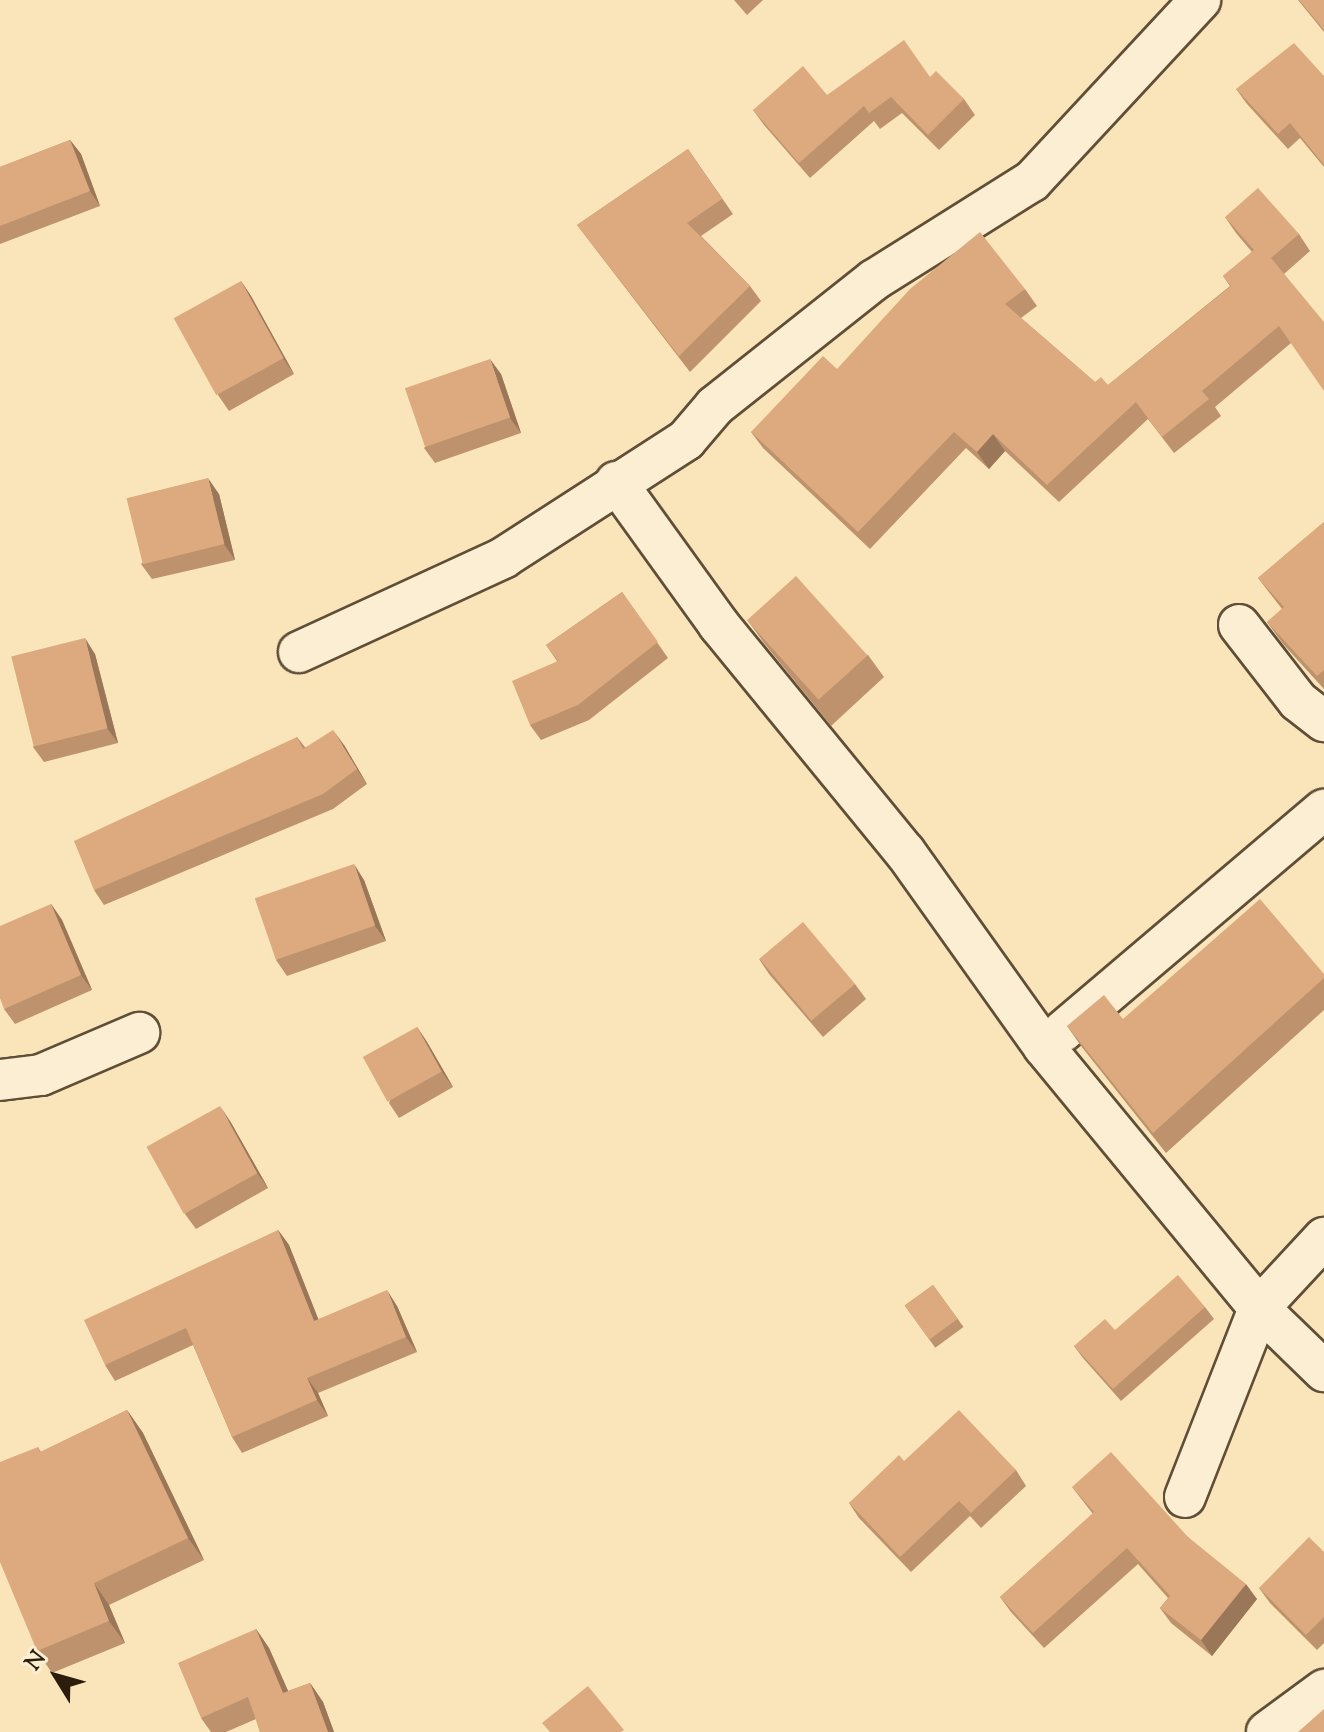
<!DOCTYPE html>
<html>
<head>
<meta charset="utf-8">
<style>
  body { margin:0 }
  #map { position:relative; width:1324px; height:1732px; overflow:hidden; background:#fae5ba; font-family:"Sorts Mill Goudy",serif }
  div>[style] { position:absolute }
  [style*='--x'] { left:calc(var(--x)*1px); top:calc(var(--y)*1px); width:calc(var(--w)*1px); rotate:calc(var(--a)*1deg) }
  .roads { filter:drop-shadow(2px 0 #604e37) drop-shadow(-2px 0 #604e37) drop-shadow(0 2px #604e37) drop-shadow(0 -2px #604e37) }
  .minor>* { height:40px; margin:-20px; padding:0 20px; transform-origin:20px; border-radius:20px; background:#fceed2 }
  .wall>* { inset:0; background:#bd926c; transform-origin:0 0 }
  .shaded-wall>* { inset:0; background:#9a7758 }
  .building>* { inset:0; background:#dcaa7e; transform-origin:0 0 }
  span { translate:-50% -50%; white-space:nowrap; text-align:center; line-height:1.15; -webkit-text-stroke:6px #fceed2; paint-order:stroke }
  .north { position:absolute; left:16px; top:1636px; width:80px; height:80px; -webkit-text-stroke:6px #fceed2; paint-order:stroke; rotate:307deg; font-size:22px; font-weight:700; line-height:32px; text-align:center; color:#2c1c0b }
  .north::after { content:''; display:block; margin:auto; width:28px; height:36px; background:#2c1c0b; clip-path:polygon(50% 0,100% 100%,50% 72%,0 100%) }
</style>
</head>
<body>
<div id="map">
  <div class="roads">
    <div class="minor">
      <div style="--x:616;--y:482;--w:176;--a:54.2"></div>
      <div style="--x:719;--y:625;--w:293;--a:50.7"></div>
      <div style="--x:905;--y:852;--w:239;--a:54.5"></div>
      <div style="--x:1044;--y:1047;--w:338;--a:50.5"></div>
      <div style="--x:1259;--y:1308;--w:91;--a:44.1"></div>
      <div style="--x:1239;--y:625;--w:96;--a:52.2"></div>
      <div style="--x:1298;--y:701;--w:33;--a:38"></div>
      <div style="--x:299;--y:652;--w:225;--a:-24.7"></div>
      <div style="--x:503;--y:558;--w:218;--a:-32.8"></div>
      <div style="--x:686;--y:440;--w:45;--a:-49.5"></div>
      <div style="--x:715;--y:406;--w:203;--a:-38.4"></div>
      <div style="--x:874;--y:280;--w:186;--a:-32.1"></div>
      <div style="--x:1032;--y:181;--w:247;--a:-47.1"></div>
      <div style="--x:1063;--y:1031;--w:342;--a:-40.3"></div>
      <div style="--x:0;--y:1080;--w:41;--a:-7"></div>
      <div style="--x:41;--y:1075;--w:107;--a:-23.2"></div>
      <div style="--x:1185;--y:1497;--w:203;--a:-68.6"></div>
      <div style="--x:1259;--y:1308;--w:96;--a:-47.1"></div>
      <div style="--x:1267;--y:1732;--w:71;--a:-36.4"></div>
    </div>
  </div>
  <div class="wall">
    <div style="clip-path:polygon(734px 0,763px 0,747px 15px)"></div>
    <div style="clip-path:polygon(1298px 0,1324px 0,1324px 32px)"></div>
    <div style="clip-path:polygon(1324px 76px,1324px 167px,1300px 138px,1288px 149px,1247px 104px,1236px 89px)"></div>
    <div style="clip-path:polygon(930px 77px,964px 99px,975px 115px,939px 150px,902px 113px,880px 129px,874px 121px,810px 178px,764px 125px,753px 110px)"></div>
    <div style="clip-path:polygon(70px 140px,81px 154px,100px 206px,0 244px,0 167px)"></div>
    <div style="clip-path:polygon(688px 149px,733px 214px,701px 236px,750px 286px,761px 301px,690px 372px,577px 225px)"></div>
    <div style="clip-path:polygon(1225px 217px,1299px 234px,1310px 251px,1284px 274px,1291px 343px,1215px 407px,1221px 416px,1174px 453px,1148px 419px,1059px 502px,1005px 451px,989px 469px,966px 448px,870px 549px,763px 448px,751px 432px,837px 369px,1025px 289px,1037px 306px,1021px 318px,1095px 382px,1108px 385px,1230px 286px,1223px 276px,1252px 252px,1236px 233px)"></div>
    <div style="clip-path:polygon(241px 281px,251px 296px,294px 374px,229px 411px,218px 395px)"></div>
    <div style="clip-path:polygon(501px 374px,521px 433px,435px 463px,424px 448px)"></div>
    <div style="clip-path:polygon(219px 494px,235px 560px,152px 579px,141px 564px)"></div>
    <div style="clip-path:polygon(1324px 522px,1324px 689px,1283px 644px,1267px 622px,1282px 609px,1258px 578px)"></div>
    <div style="clip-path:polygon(622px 592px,668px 658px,589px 720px,541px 740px,530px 725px,557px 661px,546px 645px)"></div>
    <div style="clip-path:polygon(748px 621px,868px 655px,884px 677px,831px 726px,764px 643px)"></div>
    <div style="clip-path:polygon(95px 654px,118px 743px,44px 762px,33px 747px)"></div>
    <div style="clip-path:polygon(297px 737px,305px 747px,344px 745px,367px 784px,333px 809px,104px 905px,94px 890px)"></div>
    <div style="clip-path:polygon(364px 880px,386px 941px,287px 976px,276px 960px)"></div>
    <div style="clip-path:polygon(51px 904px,62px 920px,92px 990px,15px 1024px,4px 1009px)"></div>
    <div style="clip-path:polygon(759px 959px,855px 984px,866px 999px,823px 1037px,769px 974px)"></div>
    <div style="clip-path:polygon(1324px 974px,1324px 1010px,1166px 1153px,1081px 1046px,1067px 1026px,1123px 1019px)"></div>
    <div style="clip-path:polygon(417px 1027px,427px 1042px,453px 1087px,399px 1118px,389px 1103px)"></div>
    <div style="clip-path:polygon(230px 1121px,268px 1188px,196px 1229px,185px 1214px)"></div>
    <div style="clip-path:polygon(278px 1230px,289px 1245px,318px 1319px,397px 1306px,417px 1352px,318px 1393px,328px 1416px,242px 1453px,232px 1437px,193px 1345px,115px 1381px,105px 1365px)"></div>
    <div style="left:933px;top:1285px;width:52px;height:35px;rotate:54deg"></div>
    <div style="clip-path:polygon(1205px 1307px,1214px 1319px,1121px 1401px,1083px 1358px,1074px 1346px,1115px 1330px)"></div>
    <div style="clip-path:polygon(127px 1410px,143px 1433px,204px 1560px,109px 1605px,125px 1643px,52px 1673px,37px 1651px,38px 1447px,41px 1452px)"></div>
    <div style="clip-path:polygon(904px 1461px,1016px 1470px,1026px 1486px,981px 1528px,970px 1516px,911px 1572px,859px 1518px,849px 1503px)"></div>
    <div style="clip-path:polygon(1072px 1487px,1188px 1537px,1257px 1599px,1212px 1656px,1171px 1623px,1160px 1608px,1168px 1598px,1138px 1564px,1044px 1648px,1011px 1612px,1000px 1597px,1093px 1514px)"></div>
    <div style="clip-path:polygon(1324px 1552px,1324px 1643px,1317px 1650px,1270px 1603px,1259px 1588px)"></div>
    <div style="clip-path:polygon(256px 1629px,269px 1648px,288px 1691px,310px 1683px,323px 1702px,334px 1732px,260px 1732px,256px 1719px,226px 1732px,211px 1732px,201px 1718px)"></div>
  </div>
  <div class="shaded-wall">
    <div style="clip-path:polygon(70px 140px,81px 154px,100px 206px,90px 191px)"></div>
    <div style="clip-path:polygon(241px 281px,251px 296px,294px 374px,283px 358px)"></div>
    <div style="clip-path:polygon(490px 359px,501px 374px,521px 433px,510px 418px)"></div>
    <div style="clip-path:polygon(993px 434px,1005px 451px,989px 469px,977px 452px)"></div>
    <div style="clip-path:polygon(208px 478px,219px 494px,235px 560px,224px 544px)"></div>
    <div style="clip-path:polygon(85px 638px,95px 654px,118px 743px,107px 728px)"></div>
    <div style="clip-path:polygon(333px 730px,344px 745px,367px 784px,357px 769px)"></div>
    <div style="clip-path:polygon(354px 864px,364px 880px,386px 941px,375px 926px)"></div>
    <div style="clip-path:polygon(51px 904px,62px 920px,92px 990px,81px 975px)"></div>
    <div style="clip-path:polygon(417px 1027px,427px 1042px,453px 1087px,442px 1072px)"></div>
    <div style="clip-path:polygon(220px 1106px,230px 1121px,268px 1188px,257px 1173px)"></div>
    <div style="clip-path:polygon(278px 1230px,289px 1245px,325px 1336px,314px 1321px)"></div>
    <div style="clip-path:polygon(387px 1290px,397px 1306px,417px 1352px,406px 1337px)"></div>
    <div style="clip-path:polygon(307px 1378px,318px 1393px,328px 1416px,317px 1400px)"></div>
    <div style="clip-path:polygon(127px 1410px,143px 1433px,204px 1560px,188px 1538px)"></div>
    <div style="clip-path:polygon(94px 1583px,109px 1605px,125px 1643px,109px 1621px)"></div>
    <div style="clip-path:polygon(1246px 1584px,1257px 1599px,1212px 1656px,1201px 1640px)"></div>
    <div style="clip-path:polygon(256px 1629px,269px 1648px,297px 1711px,283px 1693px)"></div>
    <div style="clip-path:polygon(310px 1683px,323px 1702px,334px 1732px,328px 1732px)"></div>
  </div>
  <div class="building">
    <div style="clip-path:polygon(1299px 0,1324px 0,1324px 30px)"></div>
    <div style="clip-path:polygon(904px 40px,930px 77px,936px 71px,964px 99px,928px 135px,891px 97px,869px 113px,864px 106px,799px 163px,753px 110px,803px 66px,827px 95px)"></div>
    <div style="clip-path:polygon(1294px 43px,1324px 76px,1324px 165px,1290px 123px,1278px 134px,1236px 89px)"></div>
    <div style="clip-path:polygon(70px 140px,90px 191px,0 226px,0 167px)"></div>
    <div style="clip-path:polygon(688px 149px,722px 199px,687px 223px,750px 286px,679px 356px,577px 225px)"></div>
    <div style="clip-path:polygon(1258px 188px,1299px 234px,1271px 258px,1324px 322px,1324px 391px,1279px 326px,1202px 391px,1209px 399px,1162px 437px,1136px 402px,1047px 485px,993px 434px,977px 452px,954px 432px,858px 532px,751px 432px,823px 356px,837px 369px,910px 289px,980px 232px,1025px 289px,1005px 304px,1095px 382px,1101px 377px,1108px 385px,1231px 286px,1223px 276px,1254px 250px,1225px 217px)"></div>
    <div style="left:241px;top:281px;width:88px;height:77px;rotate:61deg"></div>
    <div style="left:490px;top:359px;width:62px;height:90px;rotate:71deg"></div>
    <div style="left:208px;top:478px;width:68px;height:84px;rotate:76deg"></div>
    <div style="clip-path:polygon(1324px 522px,1324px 670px,1317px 676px,1267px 622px,1284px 607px,1258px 578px)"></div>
    <div style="left:796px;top:576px;width:107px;height:66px;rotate:48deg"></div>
    <div style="clip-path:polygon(622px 592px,658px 642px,578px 705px,530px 725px,512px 681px,558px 661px,546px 645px)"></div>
    <div style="left:85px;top:638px;width:93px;height:76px;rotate:76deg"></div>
    <div style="clip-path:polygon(333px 730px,357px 769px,323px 794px,94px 890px,74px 841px,297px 737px,303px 749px)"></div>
    <div style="left:354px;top:864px;width:65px;height:105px;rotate:71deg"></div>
    <div style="clip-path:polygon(1260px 899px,1324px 974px,1324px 978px,1153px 1133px,1067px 1026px,1104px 995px,1123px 1019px)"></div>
    <div style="clip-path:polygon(51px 904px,81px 975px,4px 1009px,0 998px,0 926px)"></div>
    <div style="left:803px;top:922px;width:81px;height:57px;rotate:50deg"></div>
    <div style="left:417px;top:1027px;width:51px;height:62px;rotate:61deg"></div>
    <div style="left:220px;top:1106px;width:77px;height:84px;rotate:61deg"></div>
    <div style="clip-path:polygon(278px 1230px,314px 1321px,387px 1290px,406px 1337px,307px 1378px,317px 1400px,232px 1437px,186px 1328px,105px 1365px,84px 1320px)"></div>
    <div style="clip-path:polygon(1178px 1275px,1205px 1307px,1113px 1389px,1074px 1346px,1105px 1319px,1115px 1330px)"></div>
    <div style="left:933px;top:1285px;width:42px;height:35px;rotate:54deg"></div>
    <div style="clip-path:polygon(127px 1410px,188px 1538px,94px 1583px,109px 1621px,37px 1651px,0 1562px,0 1462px,38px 1447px,40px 1452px)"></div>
    <div style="clip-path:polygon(959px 1410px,1016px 1470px,971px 1513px,959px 1501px,900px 1557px,849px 1503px,899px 1455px,904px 1461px)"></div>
    <div style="clip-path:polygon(1111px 1452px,1188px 1537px,1246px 1584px,1201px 1640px,1160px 1608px,1170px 1596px,1127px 1548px,1033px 1633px,1000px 1597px,1094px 1512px,1072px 1487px)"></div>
    <div style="clip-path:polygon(1309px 1537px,1324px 1552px,1324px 1617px,1306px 1635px,1259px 1588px)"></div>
    <div style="clip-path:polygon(256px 1629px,283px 1693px,310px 1683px,328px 1732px,260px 1732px,248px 1697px,201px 1718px,178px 1663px)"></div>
    <div style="clip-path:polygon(588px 1686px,624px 1730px,621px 1732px,550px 1732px,542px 1723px)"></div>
    <div style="clip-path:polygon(1324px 1709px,1324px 1732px,1298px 1732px)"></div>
  </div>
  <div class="north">N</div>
</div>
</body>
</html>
